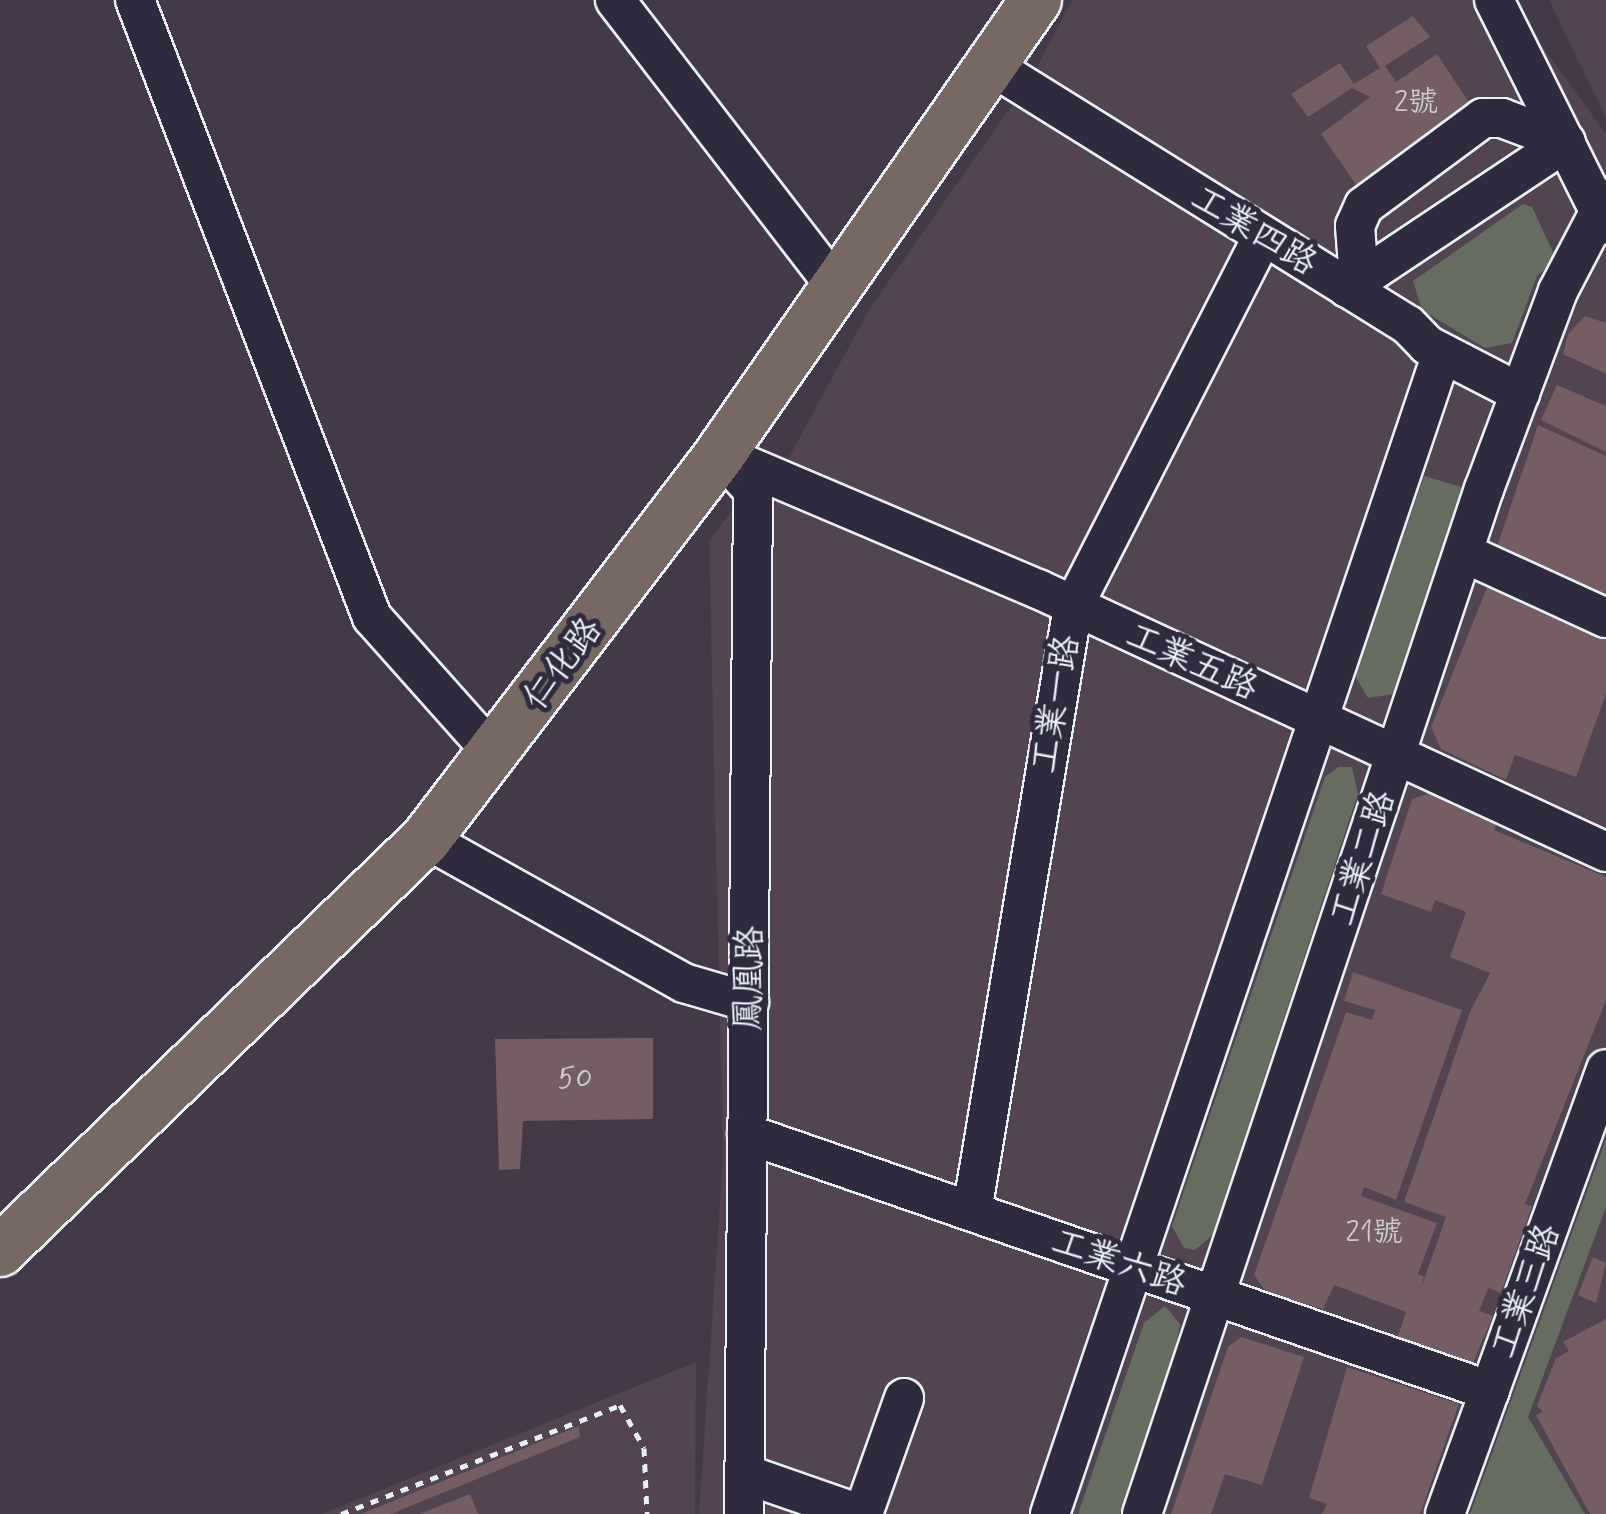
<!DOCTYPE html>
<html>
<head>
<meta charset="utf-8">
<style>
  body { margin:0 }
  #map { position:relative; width:1606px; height:1514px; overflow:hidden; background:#443948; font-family:Mynerve,"LXGW WenKai TC",sans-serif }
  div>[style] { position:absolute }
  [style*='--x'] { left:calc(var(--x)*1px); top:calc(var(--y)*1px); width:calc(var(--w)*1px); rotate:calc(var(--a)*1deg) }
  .built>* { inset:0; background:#524450 }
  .green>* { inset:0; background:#666c5f }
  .building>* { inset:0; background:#745d63 }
  .path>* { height:5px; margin-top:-2.5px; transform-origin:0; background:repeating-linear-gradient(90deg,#e8f1f8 0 8px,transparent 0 16px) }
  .roads { filter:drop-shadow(2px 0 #e8f1f8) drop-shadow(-2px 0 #e8f1f8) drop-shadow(0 2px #e8f1f8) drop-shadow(0 -2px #e8f1f8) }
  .minor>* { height:38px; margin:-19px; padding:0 19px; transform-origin:19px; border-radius:19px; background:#2f2a3d }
  .major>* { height:50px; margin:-25px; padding:0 25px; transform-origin:25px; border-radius:25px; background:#776864 }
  span { translate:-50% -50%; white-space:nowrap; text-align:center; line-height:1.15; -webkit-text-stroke:10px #2f2a3d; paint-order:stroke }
  .number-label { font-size:30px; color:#cbccd3 }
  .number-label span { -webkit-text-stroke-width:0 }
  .street-label { font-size:35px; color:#e8f1f8 }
</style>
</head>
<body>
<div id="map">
  <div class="built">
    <div style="clip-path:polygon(1072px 0,1509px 0,1606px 134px,1606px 1514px,699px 1514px,723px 1159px,709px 541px,759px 475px,775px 483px,870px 308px,1031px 78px)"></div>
    <div style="clip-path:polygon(1549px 0,1606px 0,1606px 118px)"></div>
    <div style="clip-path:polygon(696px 1362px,695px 1514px,322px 1514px)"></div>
  </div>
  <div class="green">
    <div style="clip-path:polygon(1523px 204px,1532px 207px,1553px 252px,1551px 264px,1537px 276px,1512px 343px,1485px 348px,1422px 310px,1413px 281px)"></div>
    <div style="clip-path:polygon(1424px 476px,1465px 488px,1394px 694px,1368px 698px,1355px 676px)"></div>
    <div style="clip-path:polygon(1338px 767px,1352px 767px,1358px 794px,1213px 1235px,1195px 1250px,1184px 1248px,1172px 1226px,1325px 777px)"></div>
    <div style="clip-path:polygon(1606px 1139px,1606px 1207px,1528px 1417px,1585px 1514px,1470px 1514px)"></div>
    <div style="clip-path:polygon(1165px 1306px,1180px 1324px,1177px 1342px,1120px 1514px,1078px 1514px,1144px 1323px)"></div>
  </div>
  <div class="building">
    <div style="clip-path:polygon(1413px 16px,1430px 37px,1385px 66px,1396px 82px,1437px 54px,1474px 110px,1359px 189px,1321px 134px,1370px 97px,1352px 88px,1308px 117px,1291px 94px,1340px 63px,1354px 84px,1380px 68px,1366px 46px)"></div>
    <div style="clip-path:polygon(1585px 316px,1606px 323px,1606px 374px,1563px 354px,1568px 334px)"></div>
    <div style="clip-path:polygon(1557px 385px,1606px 406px,1606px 452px,1541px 420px)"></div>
    <div style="clip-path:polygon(1538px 425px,1606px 456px,1606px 601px,1496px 550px)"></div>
    <div style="clip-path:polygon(1490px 580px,1606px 631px,1606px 694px,1576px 777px,1515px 755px,1506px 780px,1441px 749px,1431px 727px)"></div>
    <div style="clip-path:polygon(1430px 793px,1496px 824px,1494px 830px,1606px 877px,1606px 1000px,1525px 1204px,1532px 1206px,1501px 1293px,1488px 1288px,1479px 1311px,1493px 1316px,1473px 1363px,1397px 1339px,1406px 1312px,1334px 1285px,1323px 1309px,1266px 1292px,1254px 1275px,1346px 1012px,1372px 1020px,1375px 1010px,1344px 1001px,1353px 972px,1462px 1010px,1396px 1200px,1364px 1187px,1361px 1196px,1437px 1223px,1418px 1274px,1424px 1277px,1420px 1291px,1446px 1217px,1404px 1202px,1470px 1012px,1490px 973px,1450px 957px,1466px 912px,1435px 900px,1431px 912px,1381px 894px,1412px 799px)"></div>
    <div style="clip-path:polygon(653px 1038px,653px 1119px,523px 1121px,520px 1169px,499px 1170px,495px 1039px)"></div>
    <div style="clip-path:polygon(1593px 1257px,1606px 1263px,1596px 1303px,1578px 1295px)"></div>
    <div style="clip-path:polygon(1606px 1319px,1606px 1514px,1590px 1514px,1536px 1415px,1543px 1412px,1537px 1406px,1556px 1358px,1569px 1351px,1563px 1342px)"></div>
    <div style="clip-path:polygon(1241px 1337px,1304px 1357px,1262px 1485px,1225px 1474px,1211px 1514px,1171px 1514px,1228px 1347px)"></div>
    <div style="clip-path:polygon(1347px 1367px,1459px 1404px,1420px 1514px,1322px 1514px,1327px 1504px,1309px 1498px)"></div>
    <div style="clip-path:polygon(579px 1426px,580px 1437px,391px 1514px,361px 1514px)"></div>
    <div style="clip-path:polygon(470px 1494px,478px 1514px,419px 1514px)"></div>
  </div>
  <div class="path">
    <div style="--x:341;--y:1514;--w:300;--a:-21.3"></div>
    <div style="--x:620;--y:1405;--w:49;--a:60.8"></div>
    <div style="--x:644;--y:1448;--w:66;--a:87.4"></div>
  </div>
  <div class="roads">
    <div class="minor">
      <div style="--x:135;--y:0;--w:661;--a:68.99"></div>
      <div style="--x:372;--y:617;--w:183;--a:48.3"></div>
      <div style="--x:615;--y:0;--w:364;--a:52.4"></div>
      <div style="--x:1494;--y:0;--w:251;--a:63.5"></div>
      <div style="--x:990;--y:65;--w:492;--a:31.9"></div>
      <div style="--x:1408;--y:325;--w:28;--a:46"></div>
      <div style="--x:1427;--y:345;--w:105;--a:27.3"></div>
      <div style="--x:1359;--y:280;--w:54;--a:-94.2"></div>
      <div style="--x:1355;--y:226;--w:22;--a:-66"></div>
      <div style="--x:1364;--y:206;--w:148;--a:-36.5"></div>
      <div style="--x:1483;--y:118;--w:19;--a:0"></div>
      <div style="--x:1502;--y:118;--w:68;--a:20.6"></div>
      <div style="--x:1347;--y:288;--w:263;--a:-33.7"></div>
      <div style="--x:720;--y:454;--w:49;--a:47.5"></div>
      <div style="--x:753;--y:490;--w:1024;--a:90.5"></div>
      <div style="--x:722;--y:455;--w:343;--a:23"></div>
      <div style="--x:1038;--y:589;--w:626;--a:24.85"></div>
      <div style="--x:1466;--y:554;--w:154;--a:24.6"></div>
      <div style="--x:426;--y:839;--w:295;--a:29.2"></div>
      <div style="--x:684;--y:983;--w:68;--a:16.3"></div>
      <div style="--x:747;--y:1134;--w:786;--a:19.08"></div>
      <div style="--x:972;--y:1211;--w:612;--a:-80.51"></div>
      <div style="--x:1073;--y:607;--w:415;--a:-62.9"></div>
      <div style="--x:745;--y:1474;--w:122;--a:19.2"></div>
      <div style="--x:863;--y:1514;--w:123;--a:-70.5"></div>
      <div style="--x:1050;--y:1514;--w:1225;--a:-71.34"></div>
      <div style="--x:1142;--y:1514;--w:1081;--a:-71.55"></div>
      <div style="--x:1484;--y:489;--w:211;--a:-69.5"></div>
      <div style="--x:1558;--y:291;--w:104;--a:-62.4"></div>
      <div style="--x:1445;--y:1514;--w:473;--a:-70.1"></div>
    </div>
    <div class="major">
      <div style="--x:0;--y:1251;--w:593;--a:-44.04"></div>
      <div style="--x:426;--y:839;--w:484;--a:-52.6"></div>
      <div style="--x:720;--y:454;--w:553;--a:-55.16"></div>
    </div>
  </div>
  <div class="number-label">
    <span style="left:1416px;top:103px">2號</span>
    <span style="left:575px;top:1079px">50</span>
    <span style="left:1374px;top:1233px">21號</span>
  </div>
  <div class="street-label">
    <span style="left:1254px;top:231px;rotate:31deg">工業四路</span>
    <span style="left:1192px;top:662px;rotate:24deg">工業五路</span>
    <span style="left:563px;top:664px;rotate:-53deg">仁化路</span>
    <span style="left:1056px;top:704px;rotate:-80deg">工業一路</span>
    <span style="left:1363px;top:858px;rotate:-72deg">工業二路</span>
    <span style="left:750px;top:978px;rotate:-89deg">鳳凰路</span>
    <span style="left:1119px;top:1263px;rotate:19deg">工業六路</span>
    <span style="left:1526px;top:1291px;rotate:-70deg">工業三路</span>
  </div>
</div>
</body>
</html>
